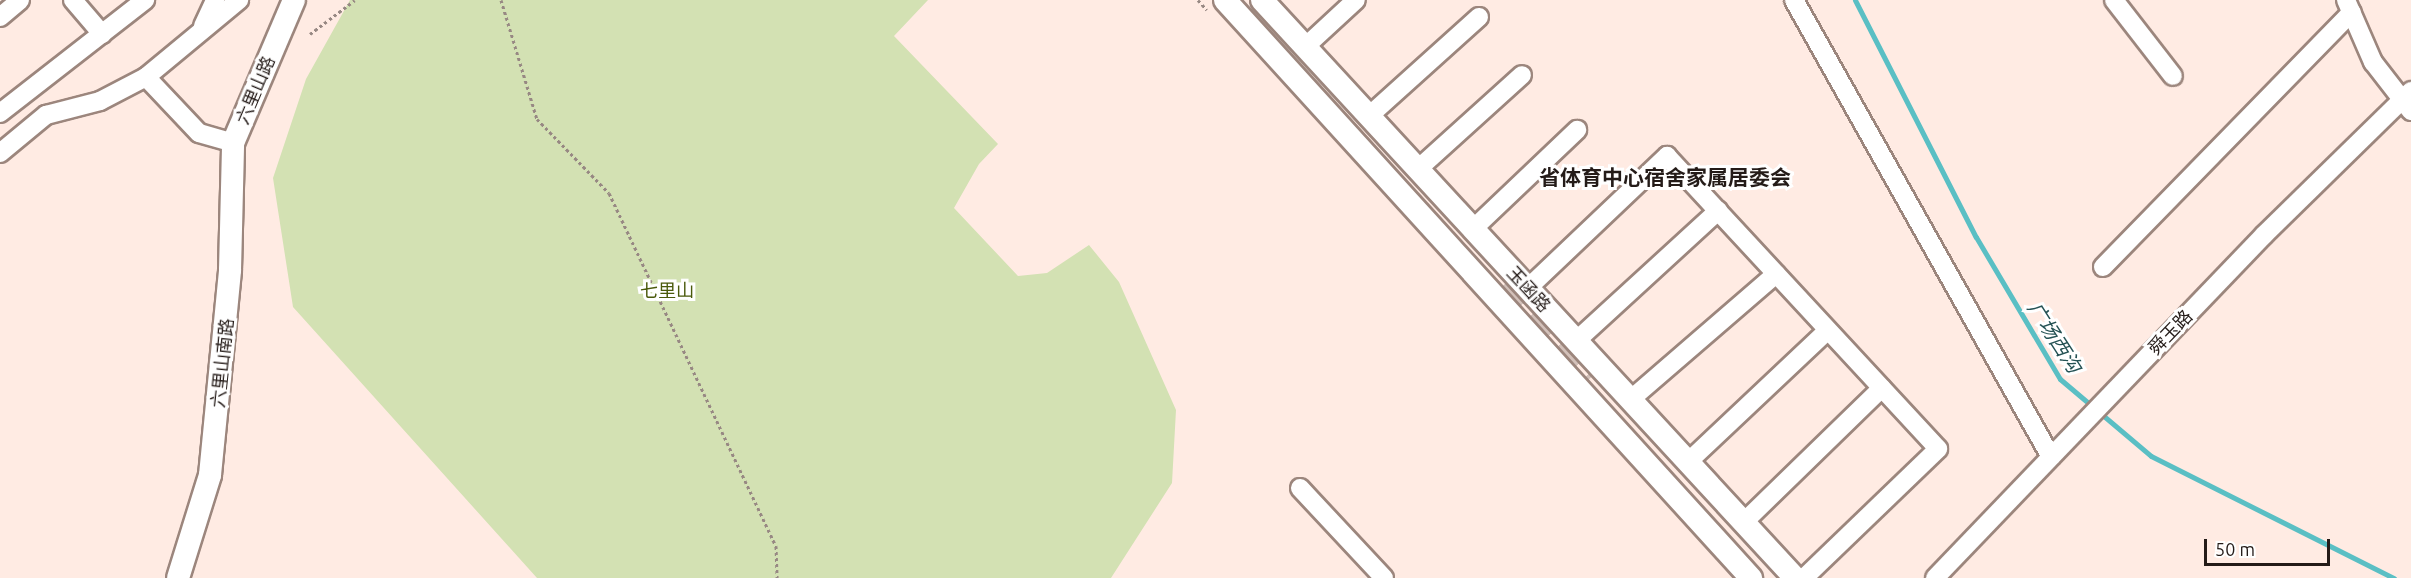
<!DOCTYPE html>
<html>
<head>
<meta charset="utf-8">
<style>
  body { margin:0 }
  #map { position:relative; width:2411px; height:578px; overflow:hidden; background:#ffebe3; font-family:Ubuntu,"Noto Sans SC",sans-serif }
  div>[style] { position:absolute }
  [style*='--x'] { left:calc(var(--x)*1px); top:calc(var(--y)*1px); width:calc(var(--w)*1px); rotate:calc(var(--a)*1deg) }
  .green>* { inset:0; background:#d3e1b3 }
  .stream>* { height:5px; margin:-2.5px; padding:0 2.5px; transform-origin:2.5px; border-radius:2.5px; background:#5abfc4 }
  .highway-tunnel>* { height:27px; margin-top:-13.5px; transform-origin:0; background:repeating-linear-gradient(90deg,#d3c1ba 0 27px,transparent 0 41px) }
  .path>* { height:3px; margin-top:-1.5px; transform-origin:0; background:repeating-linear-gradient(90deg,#978883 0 3px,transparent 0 6px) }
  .roads { filter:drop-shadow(2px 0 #9c867d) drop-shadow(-2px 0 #9c867d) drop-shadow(0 2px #9c867d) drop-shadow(0 -2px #9c867d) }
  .minor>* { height:18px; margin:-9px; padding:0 9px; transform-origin:9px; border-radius:9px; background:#fff }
  .major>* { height:22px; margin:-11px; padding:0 11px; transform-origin:11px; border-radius:11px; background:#fff }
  span { translate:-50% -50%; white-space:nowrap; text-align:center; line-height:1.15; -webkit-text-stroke:6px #fff; paint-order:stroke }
  .street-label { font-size:18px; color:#241b18 }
  .park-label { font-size:18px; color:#4a5a0c }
  .water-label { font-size:20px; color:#255254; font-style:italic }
  .quarter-label { font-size:21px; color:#241b18; font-weight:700 }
  .scale { position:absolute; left:2204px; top:539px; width:126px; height:27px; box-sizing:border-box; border:3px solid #241b18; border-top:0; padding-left:8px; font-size:18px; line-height:21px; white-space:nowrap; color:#241b18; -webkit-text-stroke:4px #fff; paint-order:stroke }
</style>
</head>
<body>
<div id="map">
  <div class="green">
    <div style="clip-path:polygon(350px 0,928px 0,894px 36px,998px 144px,979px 164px,954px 208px,1018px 276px,1047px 273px,1089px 245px,1119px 282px,1176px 410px,1172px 483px,1111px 578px,537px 578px,293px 307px,273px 178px,306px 79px)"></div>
  </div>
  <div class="stream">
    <div style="--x:1855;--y:0;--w:266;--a:63"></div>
    <div style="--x:1976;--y:237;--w:165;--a:59.4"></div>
    <div style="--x:2060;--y:379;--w:119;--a:40.2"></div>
    <div style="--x:2151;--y:456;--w:272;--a:26.7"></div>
  </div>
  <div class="highway-tunnel">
    <div style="--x:1501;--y:287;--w:127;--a:47.9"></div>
  </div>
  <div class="path">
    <div style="--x:501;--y:0;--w:124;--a:73.2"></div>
    <div style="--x:537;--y:119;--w:103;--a:45.8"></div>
    <div style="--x:609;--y:193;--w:391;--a:64.7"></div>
    <div style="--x:776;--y:546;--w:32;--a:88"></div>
    <div style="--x:1198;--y:0;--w:13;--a:48"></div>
    <div style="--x:310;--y:34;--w:56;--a:-37.1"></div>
  </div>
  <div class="roads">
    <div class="minor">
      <div style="--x:73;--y:0;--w:45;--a:49.5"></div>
      <div style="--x:1794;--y:0;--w:524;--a:60.65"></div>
      <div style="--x:2114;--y:0;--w:96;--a:52.2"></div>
      <div style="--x:2346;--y:0;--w:68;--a:66.5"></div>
      <div style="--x:2373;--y:62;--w:62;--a:52.2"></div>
      <div style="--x:0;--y:17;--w:26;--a:-40"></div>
      <div style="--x:203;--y:26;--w:29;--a:-65"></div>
      <div style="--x:1305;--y:47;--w:69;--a:-42.7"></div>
      <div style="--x:146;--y:77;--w:77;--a:46.6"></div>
      <div style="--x:199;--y:133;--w:35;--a:16"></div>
      <div style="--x:0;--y:113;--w:184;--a:-37.9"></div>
      <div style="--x:1369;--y:116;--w:148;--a:-42"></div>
      <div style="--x:0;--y:153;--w:60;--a:-39.6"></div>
      <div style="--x:46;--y:115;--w:56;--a:-14.5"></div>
      <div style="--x:100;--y:101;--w:52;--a:-27.6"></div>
      <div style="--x:146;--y:77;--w:121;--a:-39.6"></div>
      <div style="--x:1418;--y:169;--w:140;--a:-42.1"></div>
      <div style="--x:1473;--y:229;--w:144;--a:-43.6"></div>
      <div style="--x:2103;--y:267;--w:356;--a:-45.7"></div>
      <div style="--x:1528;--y:288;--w:192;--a:-43.5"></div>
      <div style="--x:1667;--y:156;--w:399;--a:47.2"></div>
      <div style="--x:1938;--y:449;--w:186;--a:136.1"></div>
      <div style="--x:1576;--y:341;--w:193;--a:-42.5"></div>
      <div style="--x:1630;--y:400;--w:193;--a:-40.8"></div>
      <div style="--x:1688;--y:462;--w:192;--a:-43.3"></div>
      <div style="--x:1300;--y:488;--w:123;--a:47"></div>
      <div style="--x:1744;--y:522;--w:192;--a:-44.2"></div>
      <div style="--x:1935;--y:578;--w:475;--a:-46.2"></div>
      <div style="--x:2264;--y:235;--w:206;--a:-44.4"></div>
    </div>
    <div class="major">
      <div style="--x:1225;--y:0;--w:782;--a:47.7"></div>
      <div style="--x:1262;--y:0;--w:786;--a:47.32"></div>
      <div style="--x:178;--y:578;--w:108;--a:-72.7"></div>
      <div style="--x:210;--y:475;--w:206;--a:-84.4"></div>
      <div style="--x:230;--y:270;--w:127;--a:-88.6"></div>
      <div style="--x:233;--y:143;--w:155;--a:-66.9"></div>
    </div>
  </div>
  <div class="street-label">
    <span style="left:255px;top:90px;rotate:-67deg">六里山路</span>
    <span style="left:1529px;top:289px;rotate:47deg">玉函路</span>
    <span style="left:2170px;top:332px;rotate:-46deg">舜玉路</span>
    <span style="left:222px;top:363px;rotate:-84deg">六里山南路</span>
  </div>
  <div class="park-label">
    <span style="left:667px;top:290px">七里山</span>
  </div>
  <div class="water-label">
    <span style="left:2055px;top:337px;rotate:57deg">广场西沟</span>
  </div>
  <div class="quarter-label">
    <span style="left:1665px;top:177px">省体育中心宿舍家属居委会</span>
  </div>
  <div class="scale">50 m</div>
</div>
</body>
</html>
